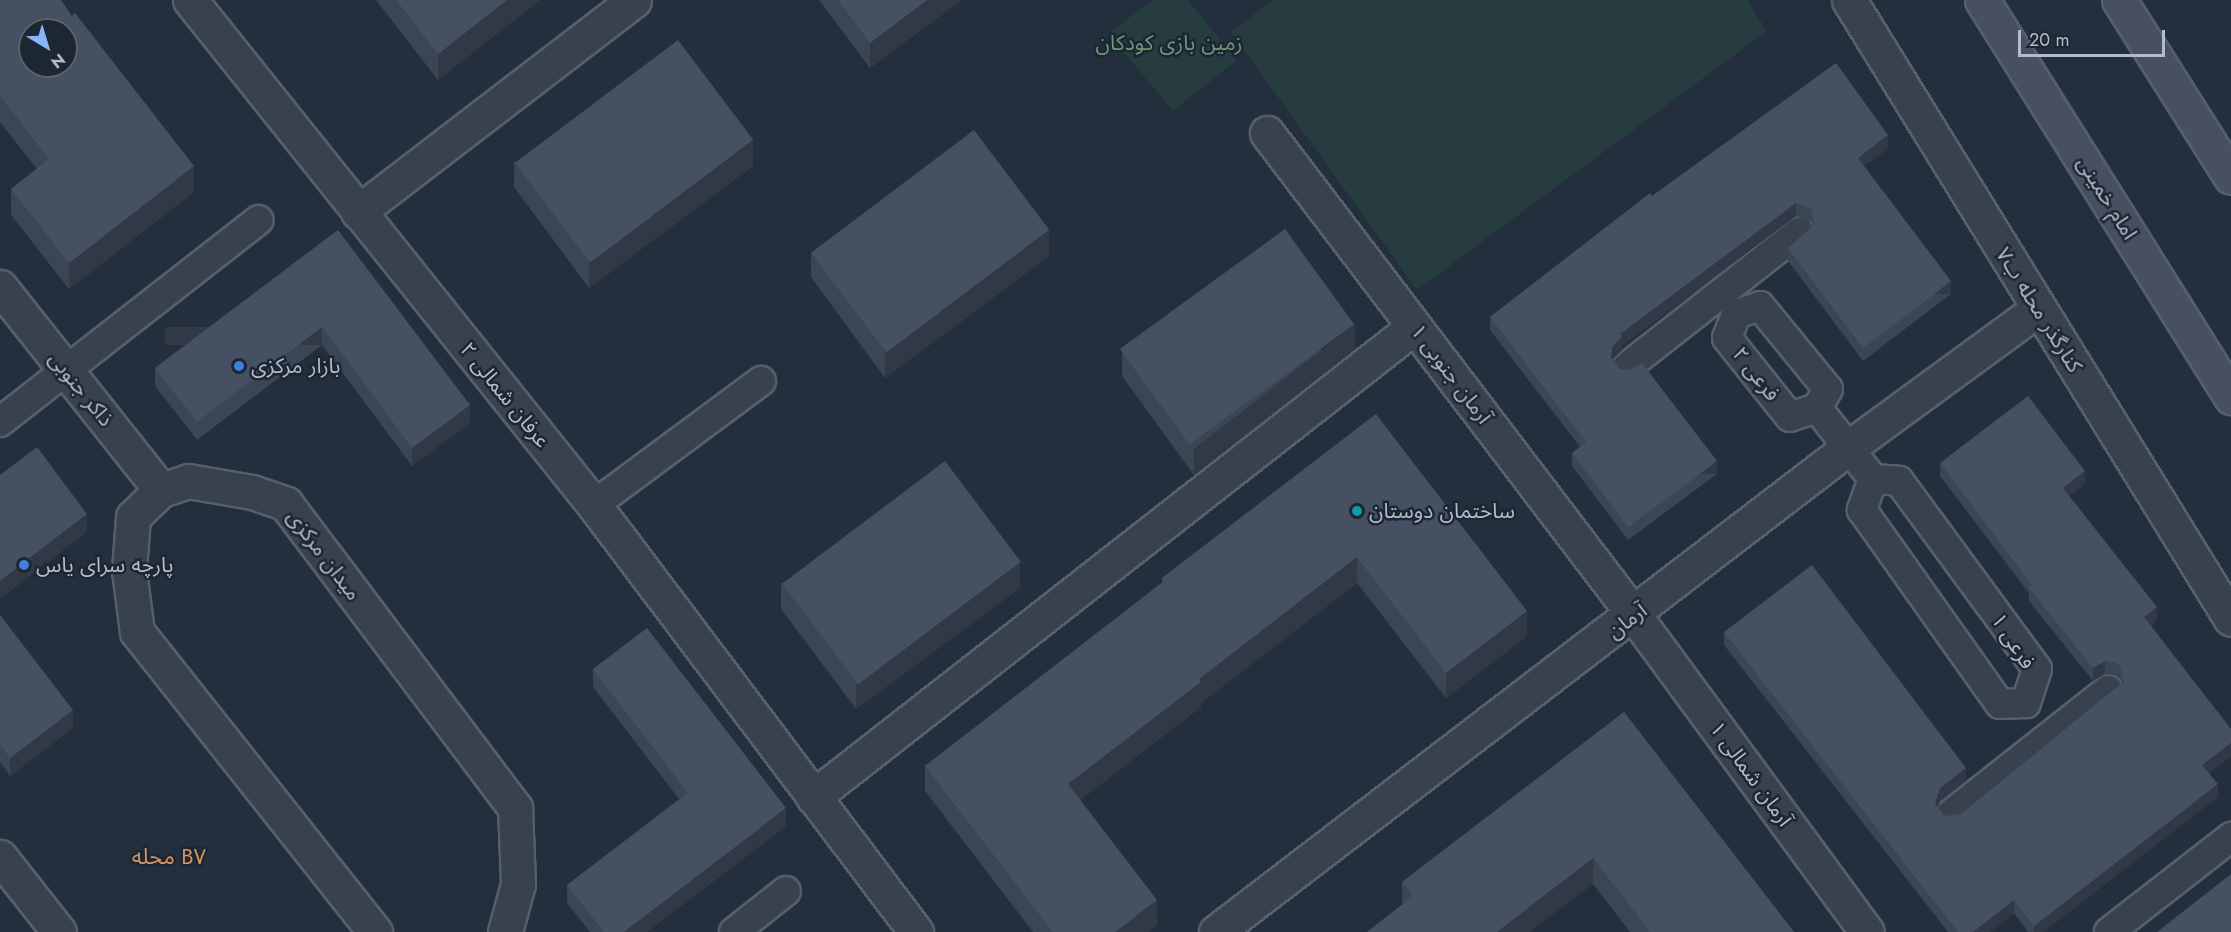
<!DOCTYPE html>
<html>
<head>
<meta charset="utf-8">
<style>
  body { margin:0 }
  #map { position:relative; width:2231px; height:932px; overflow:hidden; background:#242f3e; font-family:Jost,"Noto Sans Arabic",sans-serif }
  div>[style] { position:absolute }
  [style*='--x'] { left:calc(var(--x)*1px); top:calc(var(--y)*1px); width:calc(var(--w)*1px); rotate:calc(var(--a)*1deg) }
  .green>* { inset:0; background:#263c3f }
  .roads { filter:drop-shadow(2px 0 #565f6c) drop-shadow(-2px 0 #565f6c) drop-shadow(0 2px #565f6c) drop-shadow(0 -2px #565f6c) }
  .service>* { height:28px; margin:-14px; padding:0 14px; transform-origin:14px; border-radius:14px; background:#38414e }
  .minor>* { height:33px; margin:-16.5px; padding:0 16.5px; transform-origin:16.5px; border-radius:16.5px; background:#38414e }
  .tertiary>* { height:33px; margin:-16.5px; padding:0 16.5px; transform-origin:16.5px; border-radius:16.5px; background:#38414e }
  .secondary>* { height:33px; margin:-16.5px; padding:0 16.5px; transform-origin:16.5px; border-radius:16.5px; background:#465061 }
  .wall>* { inset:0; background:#3b4654 }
  .shaded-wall>* { inset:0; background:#303945; transform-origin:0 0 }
  .building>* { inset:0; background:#455162; transform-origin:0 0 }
  .dots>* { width:16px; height:16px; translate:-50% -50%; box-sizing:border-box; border:3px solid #1d2633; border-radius:50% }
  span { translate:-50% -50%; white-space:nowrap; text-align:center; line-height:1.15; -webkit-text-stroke:5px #1d2633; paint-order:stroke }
  .park-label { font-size:21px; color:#6b9a76 }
  .street-label { font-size:21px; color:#b4bcc9 }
  .poi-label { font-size:21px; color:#b4bcc9 }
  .left { translate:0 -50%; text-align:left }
  .neighbourhood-label { font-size:22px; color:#d59563 }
  .north { position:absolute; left:18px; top:18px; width:60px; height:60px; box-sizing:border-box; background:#1d2633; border:2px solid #59626f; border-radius:50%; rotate:142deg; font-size:16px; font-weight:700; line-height:24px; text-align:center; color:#b4bcc9 }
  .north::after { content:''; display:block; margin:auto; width:21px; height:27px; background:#8ab4f8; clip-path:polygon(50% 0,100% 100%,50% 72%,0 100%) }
  .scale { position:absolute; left:2018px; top:30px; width:147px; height:27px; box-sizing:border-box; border:3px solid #b4bcc9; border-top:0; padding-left:8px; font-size:18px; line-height:21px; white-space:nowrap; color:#b4bcc9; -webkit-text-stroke:4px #1d2633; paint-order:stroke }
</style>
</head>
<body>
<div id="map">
  <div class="green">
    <div style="clip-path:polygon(1152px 0,1188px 0,1237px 60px,1173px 111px,1108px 34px)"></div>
    <div style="clip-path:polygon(1272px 0,1747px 0,1767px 31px,1417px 290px,1231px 32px)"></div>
  </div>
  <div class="roads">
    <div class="service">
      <div style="--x:1760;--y:306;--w:107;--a:50.7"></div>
      <div style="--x:1828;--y:389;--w:22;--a:120"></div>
      <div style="--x:1817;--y:408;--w:28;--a:162"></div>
      <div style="--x:1790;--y:417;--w:101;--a:-128.6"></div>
      <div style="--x:1727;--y:338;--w:26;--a:-69"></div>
      <div style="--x:1736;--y:314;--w:25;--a:-18"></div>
      <div style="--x:1627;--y:367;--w:219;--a:-38.1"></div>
      <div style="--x:1817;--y:408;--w:90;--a:51.7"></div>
      <div style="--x:1873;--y:479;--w:26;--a:4"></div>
      <div style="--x:1899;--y:481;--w:233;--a:53.7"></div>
      <div style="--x:2037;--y:669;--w:36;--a:108"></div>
      <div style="--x:0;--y:422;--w:328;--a:-38"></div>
      <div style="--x:1873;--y:479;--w:33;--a:110"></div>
      <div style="--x:1862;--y:510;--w:238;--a:54.6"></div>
      <div style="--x:2000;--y:704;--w:26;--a:-2"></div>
      <div style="--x:594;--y:505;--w:208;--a:-36.6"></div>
      <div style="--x:1951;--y:814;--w:200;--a:-38.3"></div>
      <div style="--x:734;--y:932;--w:66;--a:-38.3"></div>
      <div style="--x:2109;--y:932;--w:155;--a:-37.9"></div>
    </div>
    <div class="minor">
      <div style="--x:1267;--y:133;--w:606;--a:52.71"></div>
      <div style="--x:1634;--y:615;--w:393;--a:53.7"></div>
      <div style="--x:358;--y:212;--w:348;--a:-37.5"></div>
      <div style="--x:813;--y:797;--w:763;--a:-38.03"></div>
    </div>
    <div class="tertiary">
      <div style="--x:190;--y:0;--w:647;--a:51.34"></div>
      <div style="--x:594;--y:505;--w:535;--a:52.98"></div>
      <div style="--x:1849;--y:0;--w:727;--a:58.32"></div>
      <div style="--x:0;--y:287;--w:259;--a:51.6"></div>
      <div style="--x:0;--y:857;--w:95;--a:51.8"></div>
      <div style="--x:375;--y:932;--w:383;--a:-128.4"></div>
      <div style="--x:137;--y:632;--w:63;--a:-97.4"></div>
      <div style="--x:129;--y:570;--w:53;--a:-85.7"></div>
      <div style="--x:133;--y:517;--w:39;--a:-44"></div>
      <div style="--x:161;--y:490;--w:28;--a:-18"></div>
      <div style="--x:188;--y:481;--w:65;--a:9.8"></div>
      <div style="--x:252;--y:492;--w:36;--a:19"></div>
      <div style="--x:286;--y:504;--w:381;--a:53"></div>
      <div style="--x:515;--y:808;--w:76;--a:87.7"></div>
      <div style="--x:518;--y:884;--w:50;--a:105.2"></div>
      <div style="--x:1216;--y:932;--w:796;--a:-37.45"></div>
      <div style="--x:1848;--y:448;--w:235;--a:-36.2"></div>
    </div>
    <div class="secondary">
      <div style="--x:1982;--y:0;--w:469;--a:57.9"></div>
      <div style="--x:2119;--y:0;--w:209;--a:57.7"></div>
    </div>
  </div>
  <div class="wall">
    <div style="clip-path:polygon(0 0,194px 192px,69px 289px,11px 215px,11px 189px,37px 169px,0 122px)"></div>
    <div style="clip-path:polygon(376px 0,540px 0,438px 80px)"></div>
    <div style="clip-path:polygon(819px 0,962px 0,870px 68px)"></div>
    <div style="clip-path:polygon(1888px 149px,1864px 166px,1951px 294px,1863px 361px,1788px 261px,1788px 248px,1813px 227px,1812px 222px,1796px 216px,1622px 346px,1622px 350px,1613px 359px,1620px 369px,1717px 474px,1628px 540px,1572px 466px,1572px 453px,1580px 447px,1490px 330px,1490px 317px,1652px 196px)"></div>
    <div style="clip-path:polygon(514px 162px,753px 166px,589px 288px,514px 187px)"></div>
    <div style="clip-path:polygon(338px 230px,470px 423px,412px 466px,322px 345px,197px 440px,155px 386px,155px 368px)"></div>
    <div style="clip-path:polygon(811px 252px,1049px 256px,885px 378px,811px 277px)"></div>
    <div style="clip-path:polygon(1355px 349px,1194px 475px,1122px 376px,1122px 351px)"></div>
    <div style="clip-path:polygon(1376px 414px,1527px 636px,1446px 698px,1357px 583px,1201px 703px,1201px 707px,1080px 800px,1157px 925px,1148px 932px,1033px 932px,925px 791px,925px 766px,1162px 583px,1162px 578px)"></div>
    <div style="clip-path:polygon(1940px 463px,2085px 484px,2069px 496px,2157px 620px,2151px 625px,2231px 756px,2209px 773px,2218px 797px,2043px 932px,2028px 932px,2014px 913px,1990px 932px,1948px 932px,1724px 645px,1724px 632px,1966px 781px,1940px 801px,1938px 807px,1944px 816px,1961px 814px,2122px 684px,2121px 680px,2115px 675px,2105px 674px,2093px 681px,2029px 601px,2029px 593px,1940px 476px)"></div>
    <div style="clip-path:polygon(781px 583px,1020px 588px,856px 709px,781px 609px)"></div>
    <div style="clip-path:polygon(0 615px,73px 728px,10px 776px,0 762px)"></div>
    <div style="clip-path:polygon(593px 669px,786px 826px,647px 932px,590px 932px,567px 903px,567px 885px,679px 799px,593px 687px)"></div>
    <div style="clip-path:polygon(1624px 712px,1794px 932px,1630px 932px,1593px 884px,1402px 905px,1402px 882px)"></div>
  </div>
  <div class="shaded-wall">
    <div style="clip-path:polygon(507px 0,540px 0,438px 80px,438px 54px)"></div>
    <div style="clip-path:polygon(927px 0,962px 0,870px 68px,870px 43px)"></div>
    <div style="clip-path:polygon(1888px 135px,1888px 149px,1858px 171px,1858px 158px)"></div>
    <div style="clip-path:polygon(753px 140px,753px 166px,589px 288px,589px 262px)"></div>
    <div style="clip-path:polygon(194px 166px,194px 192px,69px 289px,69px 263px)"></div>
    <div style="clip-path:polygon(1796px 203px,1796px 216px,1622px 346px,1622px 350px,1612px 360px,1611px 357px,1612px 347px,1620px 334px)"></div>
    <div style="clip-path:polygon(1049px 230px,1049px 256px,885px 378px,885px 352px)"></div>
    <div style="left:1951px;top:281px;width:13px;height:111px;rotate:90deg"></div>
    <div style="clip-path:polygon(1355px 324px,1355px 349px,1194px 475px,1194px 449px)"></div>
    <div style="left:322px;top:327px;width:18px;height:157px;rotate:90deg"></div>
    <div style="clip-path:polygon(470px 405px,470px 423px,412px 466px,412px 448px)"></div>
    <div style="left:1717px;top:461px;width:13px;height:111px;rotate:90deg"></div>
    <div style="clip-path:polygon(2085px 471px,2085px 484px,2063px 501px,2063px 488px)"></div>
    <div style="clip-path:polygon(87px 514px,87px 532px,0 599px,0 581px)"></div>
    <div style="clip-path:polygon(1357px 557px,1357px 583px,1201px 703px,1201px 707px,1068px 809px,1068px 784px,1199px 679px)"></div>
    <div style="clip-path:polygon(1020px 562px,1020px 588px,856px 709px,856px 684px)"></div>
    <div style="clip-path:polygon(2157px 607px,2157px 620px,2144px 630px,2144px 617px)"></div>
    <div style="clip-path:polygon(1527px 611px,1527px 636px,1446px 698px,1446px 673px)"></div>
    <div style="clip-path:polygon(2105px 661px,2105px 674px,2093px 681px,2093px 668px)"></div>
    <div style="clip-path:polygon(73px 710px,73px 728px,10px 776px,10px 758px)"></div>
    <div style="clip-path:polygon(2231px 743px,2231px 756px,2202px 778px,2202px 765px)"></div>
    <div style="clip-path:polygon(1966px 768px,1966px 781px,1940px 801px,1935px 816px,1935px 803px,1940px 788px)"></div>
    <div style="clip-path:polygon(2218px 784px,2218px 797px,2043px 932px,2034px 932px,2034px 926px)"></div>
    <div style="clip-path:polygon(786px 808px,786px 826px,647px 932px,624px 932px)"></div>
    <div style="clip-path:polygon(1593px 858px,1593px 884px,1530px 932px,1497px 932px)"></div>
    <div style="clip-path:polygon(1157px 900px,1157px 925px,1148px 932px,1115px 932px)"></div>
    <div style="clip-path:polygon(2014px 900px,2014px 913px,1990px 932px,1973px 932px)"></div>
  </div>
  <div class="building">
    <div style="clip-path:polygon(evenodd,0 0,61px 0,72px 16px,75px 13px,194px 166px,69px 263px,11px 189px,49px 159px,0 96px,0 0,30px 30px,66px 30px,66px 66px,30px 66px,30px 30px)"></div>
    <div style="clip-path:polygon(396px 0,507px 0,438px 54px)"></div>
    <div style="clip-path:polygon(838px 0,927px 0,870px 43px)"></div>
    <div style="left:678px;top:40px;width:125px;height:204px;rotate:53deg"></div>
    <div style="clip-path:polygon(1836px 63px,1888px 135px,1858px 158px,1951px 281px,1863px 348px,1788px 248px,1814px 225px,1812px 209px,1796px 203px,1620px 334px,1622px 337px,1612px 347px,1611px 357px,1620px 369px,1630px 370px,1642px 363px,1717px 461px,1628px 527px,1572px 453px,1586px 442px,1490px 317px,1650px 193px,1652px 196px)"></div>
    <div style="left:974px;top:130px;width:125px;height:204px;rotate:53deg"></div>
    <div style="left:1285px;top:229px;width:118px;height:204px;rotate:54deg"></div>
    <div style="clip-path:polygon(338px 230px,470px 405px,412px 448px,322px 327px,197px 422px,155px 368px)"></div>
    <div style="clip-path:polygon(2028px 396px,2085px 471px,2063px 488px,2157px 607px,2144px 617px,2231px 729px,2231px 743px,2202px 765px,2218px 784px,2034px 926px,2014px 900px,1973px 932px,1958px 932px,1724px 632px,1812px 565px,1966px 768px,1940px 788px,1935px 803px,1944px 816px,1961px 814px,2123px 682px,2121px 667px,2115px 662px,2105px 661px,2093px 668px,2029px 588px,2032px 585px,1940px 463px)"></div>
    <div style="clip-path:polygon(1376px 414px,1527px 611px,1446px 673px,1357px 557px,1199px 679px,1201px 682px,1068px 784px,1157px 900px,1115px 932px,1053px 932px,925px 766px,1164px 581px,1162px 578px)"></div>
    <div style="clip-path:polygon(37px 447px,87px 514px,0 581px,0 475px)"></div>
    <div style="left:945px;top:461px;width:126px;height:204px;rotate:53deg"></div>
    <div style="clip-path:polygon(0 615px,73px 710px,10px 758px,0 744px)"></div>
    <div style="clip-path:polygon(647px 628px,786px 808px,624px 932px,604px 932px,567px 885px,688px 793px,593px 669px)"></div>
    <div style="clip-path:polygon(1624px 712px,1794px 932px,1650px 932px,1593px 858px,1497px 932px,1367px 932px,1413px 896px,1402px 882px)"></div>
    <div style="clip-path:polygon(2231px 874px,2231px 932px,2157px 932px)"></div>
  </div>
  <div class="dots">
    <div style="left:239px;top:366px;background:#3f7fe0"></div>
    <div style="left:1357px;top:511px;background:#0f9aa8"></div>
    <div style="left:24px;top:565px;background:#3f7fe0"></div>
  </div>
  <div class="park-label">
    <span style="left:1169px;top:43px">زمین بازی کودکان</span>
  </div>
  <div class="street-label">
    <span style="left:2107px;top:198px;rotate:58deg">امام خمینی</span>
    <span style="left:2039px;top:310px;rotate:58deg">کنارگذر محله ب۷</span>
    <span style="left:1451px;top:374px;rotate:53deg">آرمان جنوبی ۱</span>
    <span style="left:1756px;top:374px;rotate:52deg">فرعی ۲</span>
    <span style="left:81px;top:389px;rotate:51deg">ذاکر جنوبی</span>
    <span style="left:505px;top:395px;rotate:51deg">عرفان شمالی ۲</span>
    <span style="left:324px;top:555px;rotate:53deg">میدان مرکزی</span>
    <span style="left:1627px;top:621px;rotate:-37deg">آرمان</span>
    <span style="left:2013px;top:641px;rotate:57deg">فرعی ۱</span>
    <span style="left:1751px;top:774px;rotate:54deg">آرمان شمالی ۱</span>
  </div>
  <div class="poi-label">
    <span class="left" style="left:251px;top:366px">بازار مرکزی</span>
    <span class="left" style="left:1369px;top:511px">ساختمان دوستان</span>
    <span class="left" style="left:36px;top:565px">پارچه سرای یاس</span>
  </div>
  <div class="neighbourhood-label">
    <span style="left:169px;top:857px">محله B۷</span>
  </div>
  <div class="north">N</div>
  <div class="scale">20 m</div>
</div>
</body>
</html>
